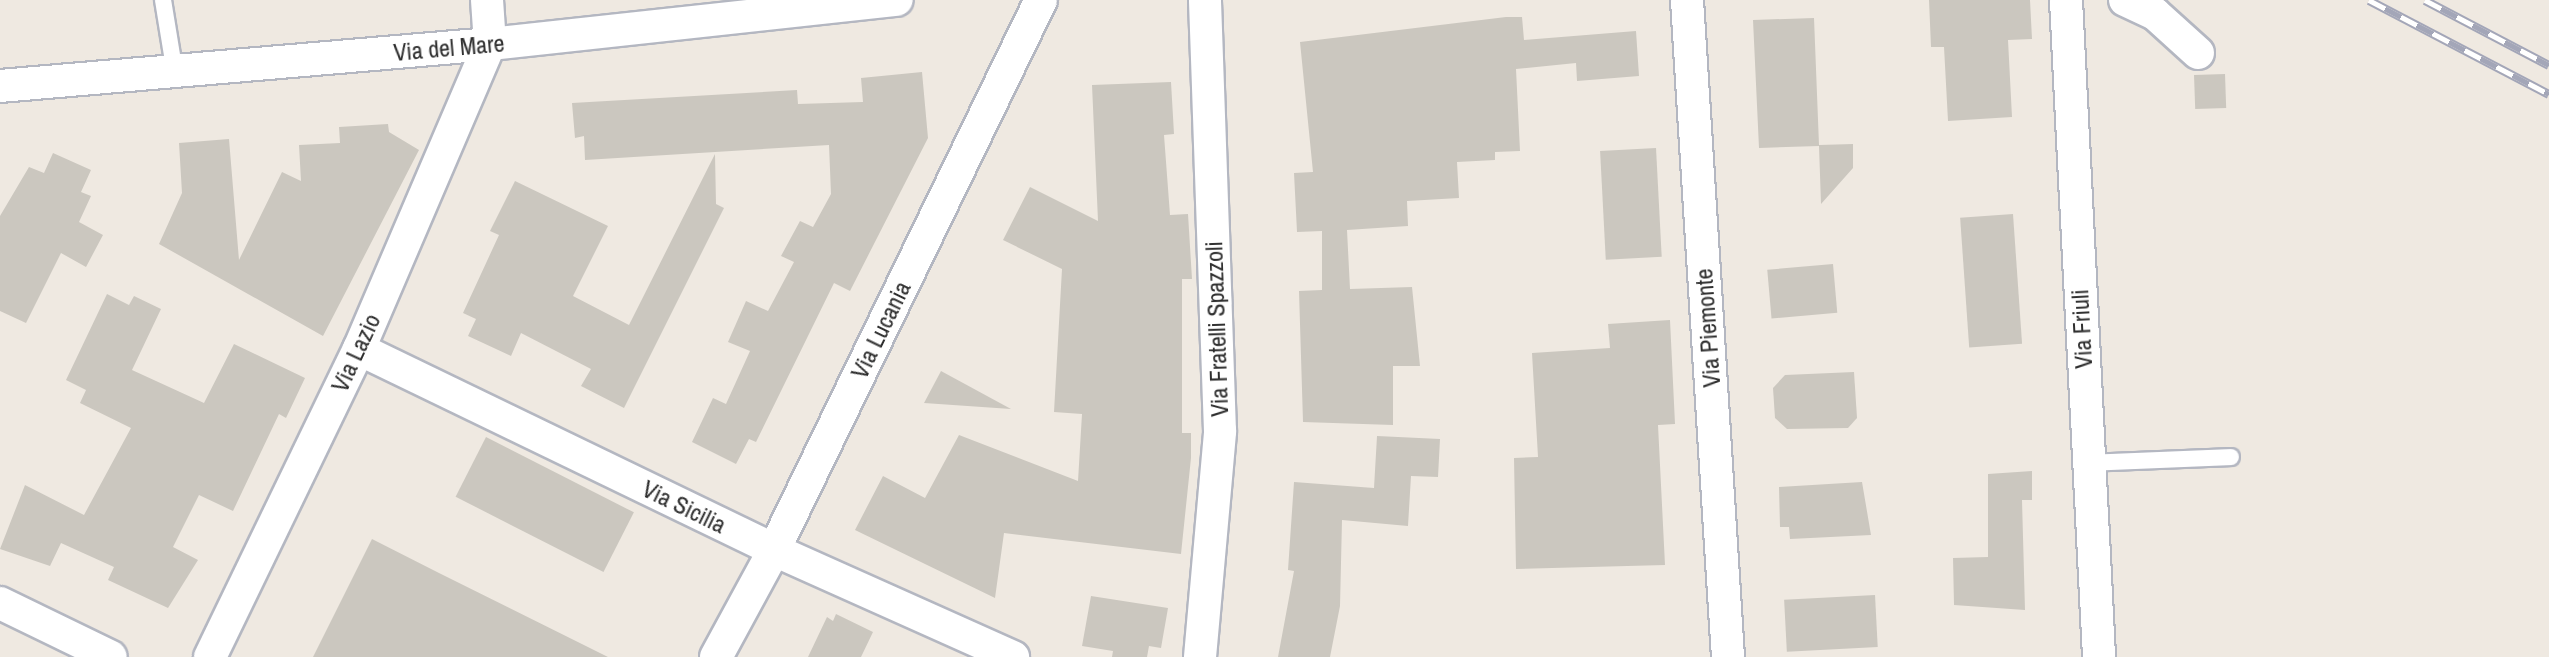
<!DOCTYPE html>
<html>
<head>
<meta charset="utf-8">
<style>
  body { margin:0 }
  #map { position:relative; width:2549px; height:657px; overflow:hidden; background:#efe9e1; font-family:"Archivo Narrow",sans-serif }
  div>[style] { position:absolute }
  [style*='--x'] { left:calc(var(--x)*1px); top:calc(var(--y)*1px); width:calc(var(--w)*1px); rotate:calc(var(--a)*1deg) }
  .building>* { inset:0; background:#cbc7bf; transform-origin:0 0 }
  .roads { filter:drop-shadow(2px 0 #b4b7c1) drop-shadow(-2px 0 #b4b7c1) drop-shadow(0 2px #b4b7c1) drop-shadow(0 -2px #b4b7c1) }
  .lane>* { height:16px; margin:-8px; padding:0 8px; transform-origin:8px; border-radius:8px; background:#fff }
  .street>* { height:32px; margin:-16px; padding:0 16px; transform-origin:16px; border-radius:16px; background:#fff }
  .rail>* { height:9px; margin-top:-4.5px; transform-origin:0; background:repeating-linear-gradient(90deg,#fff 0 18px,#a3a6b8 0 36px); box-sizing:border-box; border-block:2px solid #a3a6b8 }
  span { translate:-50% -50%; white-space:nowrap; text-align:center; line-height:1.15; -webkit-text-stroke:6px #fff; paint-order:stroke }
  .street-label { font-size:24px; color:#2e2e2e }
</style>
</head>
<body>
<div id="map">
  <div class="building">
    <div style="clip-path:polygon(1929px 0,2030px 0,2032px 39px,2008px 40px,2012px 117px,1948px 121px,1944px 47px,1931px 47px)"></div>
    <div style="clip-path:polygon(1506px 17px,1522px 17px,1524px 40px,1636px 31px,1639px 76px,1577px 81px,1576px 63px,1516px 69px,1520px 151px,1495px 152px,1495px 160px,1457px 162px,1459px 198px,1407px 201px,1408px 226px,1347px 230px,1350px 289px,1412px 287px,1420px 366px,1393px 366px,1393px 425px,1303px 422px,1299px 291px,1322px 290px,1322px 231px,1297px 232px,1294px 173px,1313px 172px,1300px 42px)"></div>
    <div style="clip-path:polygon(1814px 18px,1819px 145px,1853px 144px,1853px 168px,1821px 204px,1819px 146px,1759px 148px,1753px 20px)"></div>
    <div style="clip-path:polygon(922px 72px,928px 138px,850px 291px,834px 283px,756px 442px,749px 439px,736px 464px,692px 442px,713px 398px,726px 404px,750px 351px,728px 342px,746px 301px,768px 311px,794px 262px,781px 256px,800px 221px,813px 227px,831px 194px,829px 145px,585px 160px,584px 136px,575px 138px,572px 103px,797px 90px,798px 104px,863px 102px,861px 78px)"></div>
    <div style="left:2225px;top:74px;width:34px;height:31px;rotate:88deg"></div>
    <div style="clip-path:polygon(1171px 82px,1174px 134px,1164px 135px,1170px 215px,1188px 214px,1192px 279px,1182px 279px,1182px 433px,1191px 433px,1191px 458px,1181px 554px,1004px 533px,995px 598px,855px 530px,883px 476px,925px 498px,959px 435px,1078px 481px,1082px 414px,1054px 412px,1062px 269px,1003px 240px,1030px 187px,1098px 221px,1092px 85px)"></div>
    <div style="clip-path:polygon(388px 124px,389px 132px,419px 150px,323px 336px,159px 244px,182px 193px,179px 143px,229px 139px,239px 260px,282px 172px,301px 181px,299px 145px,340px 143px,339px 127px)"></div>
    <div style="left:1656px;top:148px;width:109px;height:56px;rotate:87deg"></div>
    <div style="clip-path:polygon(53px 153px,91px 170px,81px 192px,91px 196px,79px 222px,103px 235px,86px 267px,61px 253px,26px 323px,0 311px,0 216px,29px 167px,44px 173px)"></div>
    <div style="clip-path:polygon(715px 154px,716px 204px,724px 208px,624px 408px,581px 386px,591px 369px,521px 333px,511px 356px,468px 336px,476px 319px,463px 313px,499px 235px,490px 231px,515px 181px,608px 226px,573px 296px,629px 325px)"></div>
    <div style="left:2013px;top:214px;width:130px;height:53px;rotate:86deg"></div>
    <div style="left:1833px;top:264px;width:49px;height:66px;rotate:85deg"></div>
    <div style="clip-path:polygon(107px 294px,129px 305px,134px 296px,161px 309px,132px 370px,204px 403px,234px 344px,305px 378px,286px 418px,279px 414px,233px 511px,199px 495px,173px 547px,198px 560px,168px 608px,108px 580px,114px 567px,61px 543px,50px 566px,0 549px,25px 485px,84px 515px,131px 428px,80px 403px,86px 390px,66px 380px)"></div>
    <div style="clip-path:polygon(1670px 320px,1675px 424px,1658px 425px,1665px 565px,1516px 569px,1514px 458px,1538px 457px,1532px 353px,1610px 348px,1608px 324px)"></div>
    <div style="clip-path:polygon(941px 371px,1011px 409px,924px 403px)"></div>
    <div style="clip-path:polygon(1854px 372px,1857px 418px,1848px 428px,1787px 429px,1775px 418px,1773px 388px,1785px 375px)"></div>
    <div style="clip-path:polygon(1377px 436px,1440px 439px,1438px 477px,1411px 476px,1408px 526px,1342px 520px,1340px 606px,1330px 657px,1278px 657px,1294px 571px,1288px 570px,1294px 482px,1374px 488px)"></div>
    <div style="left:486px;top:437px;width:166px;height:67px;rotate:27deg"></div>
    <div style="clip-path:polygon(2032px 471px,2032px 500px,2022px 500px,2025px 610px,1954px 605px,1953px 558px,1988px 557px,1988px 474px)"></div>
    <div style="clip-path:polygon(1862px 482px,1871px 535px,1790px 539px,1789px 527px,1780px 527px,1779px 487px)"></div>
    <div style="clip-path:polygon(372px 539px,439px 573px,608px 657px,313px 657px)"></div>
    <div style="left:1875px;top:595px;width:52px;height:91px;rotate:87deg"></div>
    <div style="clip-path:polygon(1091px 596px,1168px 608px,1161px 648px,1149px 646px,1147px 657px,1112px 657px,1113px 651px,1082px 646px)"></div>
    <div style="clip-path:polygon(836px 614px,873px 632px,861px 657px,808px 657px,827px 617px,833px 621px)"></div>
  </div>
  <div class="roads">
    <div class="lane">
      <div style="--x:163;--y:0;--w:74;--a:80.7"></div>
      <div style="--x:2088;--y:463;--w:143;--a:-2.4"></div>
    </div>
    <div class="street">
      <div style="--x:1687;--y:0;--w:658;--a:86.43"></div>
      <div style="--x:2066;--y:0;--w:658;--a:87.12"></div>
      <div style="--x:2125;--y:0;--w:33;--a:25"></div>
      <div style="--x:2155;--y:14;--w:58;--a:42.2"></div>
      <div style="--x:0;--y:86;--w:492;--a:-4.9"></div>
      <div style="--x:490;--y:44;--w:409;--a:-6.2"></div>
      <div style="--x:359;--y:349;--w:461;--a:25.8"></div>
      <div style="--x:774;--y:550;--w:262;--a:24.1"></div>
      <div style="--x:0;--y:603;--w:123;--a:25.9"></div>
      <div style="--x:210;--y:657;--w:342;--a:-64.2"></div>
      <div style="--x:359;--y:349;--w:332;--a:-66.8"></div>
      <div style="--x:490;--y:44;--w:44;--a:-93.9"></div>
      <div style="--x:716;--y:657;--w:122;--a:-61.5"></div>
      <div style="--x:774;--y:550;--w:611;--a:-64.11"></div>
      <div style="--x:1200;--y:657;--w:227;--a:-84.9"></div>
      <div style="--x:1220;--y:431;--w:431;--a:-92"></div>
    </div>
  </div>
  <div class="rail">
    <div style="--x:2369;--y:0;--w:203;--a:27.6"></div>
    <div style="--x:2425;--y:0;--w:140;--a:27.7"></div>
  </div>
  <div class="street-label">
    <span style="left:449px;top:48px;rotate:-5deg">Via del Mare</span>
    <span style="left:1708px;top:328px;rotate:-94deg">Via Piemonte</span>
    <span style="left:1217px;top:329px;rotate:-92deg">Via Fratelli Spazzoli</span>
    <span style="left:2082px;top:329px;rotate:-93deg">Via Friuli</span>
    <span style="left:881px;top:330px;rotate:-64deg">Via Lucania</span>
    <span style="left:356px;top:353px;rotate:-65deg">Via Lazio</span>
    <span style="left:684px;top:507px;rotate:26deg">Via Sicilia</span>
  </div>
</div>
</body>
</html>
